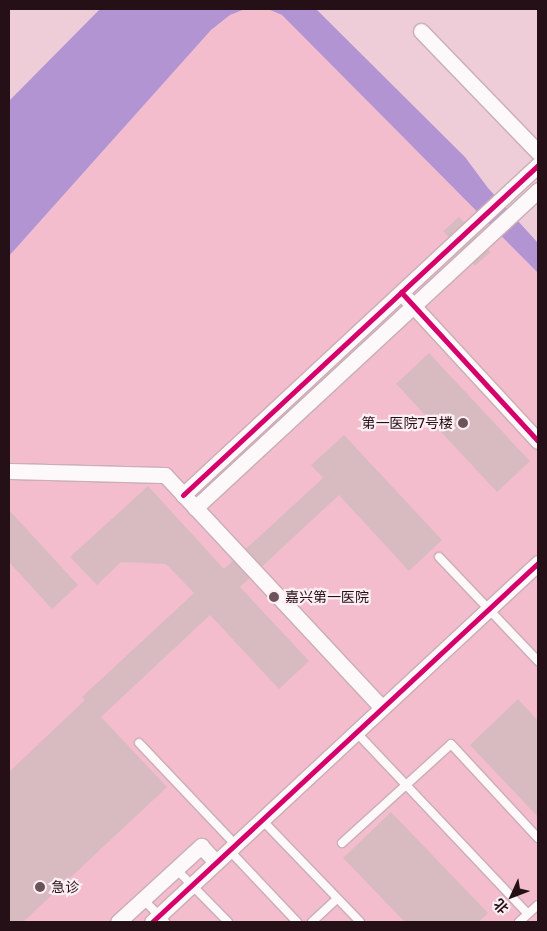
<!DOCTYPE html>
<html>
<head>
<meta charset="utf-8">
<style>
  body { margin:0 }
  #map { position:relative; width:547px; height:931px; overflow:hidden; background:#efcdd8; font-family:"Golos Text","Noto Sans SC",sans-serif }
  div>[style] { position:absolute }
  [style*='--x'] { left:calc(var(--x)*1px); top:calc(var(--y)*1px); width:calc(var(--w)*1px); rotate:calc(var(--a)*1deg) }
  .built>* { inset:0; background:#f3bdce }
  .water>* { inset:0; background:#b394d2 }
  .building>* { inset:0; background:#d7bbc0; transform-origin:0 0 }
  .roads { filter:drop-shadow(1px 0 #c9aeb7) drop-shadow(-1px 0 #c9aeb7) drop-shadow(0 1px #c9aeb7) drop-shadow(0 -1px #c9aeb7) }
  .lane>* { height:8px; margin:-4px; padding:0 4px; transform-origin:4px; border-radius:4px; background:#fdf8f9 }
  .street>* { height:15px; margin:-7.5px; padding:0 7.5px; transform-origin:7.5px; border-radius:7.5px; background:#fdf8f9 }
  .cycleway>* { height:5px; margin:-2.5px; padding:0 2.5px; transform-origin:2.5px; border-radius:2.5px; background:#d6006c }
  .dots>* { width:14px; height:14px; translate:-50% -50%; box-sizing:border-box; border:2px solid #fdeff3; border-radius:50% }
  span { translate:-50% -50%; white-space:nowrap; text-align:center; line-height:1.15; -webkit-text-stroke:4.5px #fdeff3; paint-order:stroke }
  .poi-label { font-size:14px; color:#261018 }
  .right { translate:-100% -50%; text-align:right }
  .left { translate:0 -50%; text-align:left }
  .frame { position:absolute; inset:0; border:10px solid #261018; pointer-events:none }
  .north { position:absolute; left:487px; top:871px; width:50px; height:50px; -webkit-text-stroke:4px #fdeff3; paint-order:stroke; rotate:227deg; font-size:14px; font-weight:700; line-height:20px; text-align:center; color:#261018 }
  .north::after { content:''; display:block; margin:auto; width:18px; height:22px; background:#261018; clip-path:polygon(50% 0,100% 100%,50% 72%,0 100%) }
</style>
</head>
<body>
<div id="map">
  <div class="built">
    <div style="clip-path:polygon(245px 9px,268px 9px,282px 15px,538px 273px,538px 922px,9px 922px,9px 256px,211px 30px,230px 15px)"></div>
  </div>
  <div class="water">
    <div style="clip-path:polygon(100px 9px,245px 9px,230px 15px,211px 30px,9px 256px,9px 101px)"></div>
    <div style="clip-path:polygon(268px 9px,316px 9px,465px 157px,488px 188px,538px 243px,538px 273px,282px 15px)"></div>
  </div>
  <div class="building">
    <div style="left:459px;top:217px;width:47px;height:21px;rotate:48deg"></div>
    <div style="left:429px;top:353px;width:148px;height:45px;rotate:47deg"></div>
    <div style="clip-path:polygon(344px 435px,442px 540px,409px 571px,339px 495px,240px 587px,309px 661px,279px 689px,210px 615px,101px 717px,167px 787px,23px 922px,9px 922px,9px 772px,85px 700px,82px 697px,194px 593px,166px 564px,121px 562px,97px 585px,70px 557px,148px 486px,224px 569px,323px 478px,311px 465px)"></div>
    <div style="clip-path:polygon(9px 510px,78px 585px,52px 609px,9px 562px)"></div>
    <div style="clip-path:polygon(518px 699px,538px 721px,538px 817px,470px 745px)"></div>
    <div style="clip-path:polygon(391px 812px,488px 913px,479px 922px,405px 922px,343px 858px)"></div>
  </div>
  <div class="roads">
    <div class="lane">
      <div style="--x:439;--y:557;--w:144;--a:46.4"></div>
      <div style="--x:356;--y:732;--w:250;--a:46.6"></div>
      <div style="--x:139;--y:743;--w:139;--a:46.5"></div>
      <div style="--x:262;--y:820;--w:141;--a:46.1"></div>
      <div style="--x:342;--y:843;--w:147;--a:-42.2"></div>
      <div style="--x:451;--y:744;--w:128;--a:47.2"></div>
      <div style="--x:229;--y:850;--w:99;--a:46.6"></div>
      <div style="--x:176;--y:869;--w:74;--a:45.5"></div>
      <div style="--x:143;--y:899;--w:32;--a:46"></div>
      <div style="--x:312;--y:922;--w:34;--a:-43"></div>
      <div style="--x:519;--y:922;--w:25;--a:-42"></div>
    </div>
    <div class="street">
      <div style="--x:421;--y:31;--w:168;--a:46"></div>
      <div style="--x:407;--y:299;--w:193;--a:47.3"></div>
      <div style="--x:9;--y:471;--w:156;--a:1.5"></div>
      <div style="--x:165;--y:475;--w:318;--a:47"></div>
      <div style="--x:183;--y:495;--w:485;--a:-42.9"></div>
      <div style="--x:195;--y:508;--w:468;--a:-42.8"></div>
      <div style="--x:118;--y:922;--w:113;--a:-42.5"></div>
      <div style="--x:201;--y:846;--w:22;--a:47"></div>
      <div style="--x:152;--y:922;--w:527;--a:-42.92"></div>
    </div>
  </div>
  <div class="cycleway">
    <div style="--x:401;--y:292;--w:202;--a:47.4"></div>
    <div style="--x:183;--y:495;--w:485;--a:-42.9"></div>
    <div style="--x:152;--y:922;--w:527;--a:-42.92"></div>
  </div>
  <div class="dots">
    <div style="left:463px;top:423px;background:#6c525b"></div>
    <div style="left:274px;top:597px;background:#6c525b"></div>
    <div style="left:40px;top:887px;background:#6c525b"></div>
  </div>
  <div class="poi-label">
    <span class="right" style="left:453px;top:423px">第一医院7号楼</span>
    <span class="left" style="left:285px;top:597px">嘉兴第一医院</span>
    <span class="left" style="left:51px;top:887px">急诊</span>
  </div>
  <div class="frame"></div>
  <div class="north">北</div>
</div>
</body>
</html>
